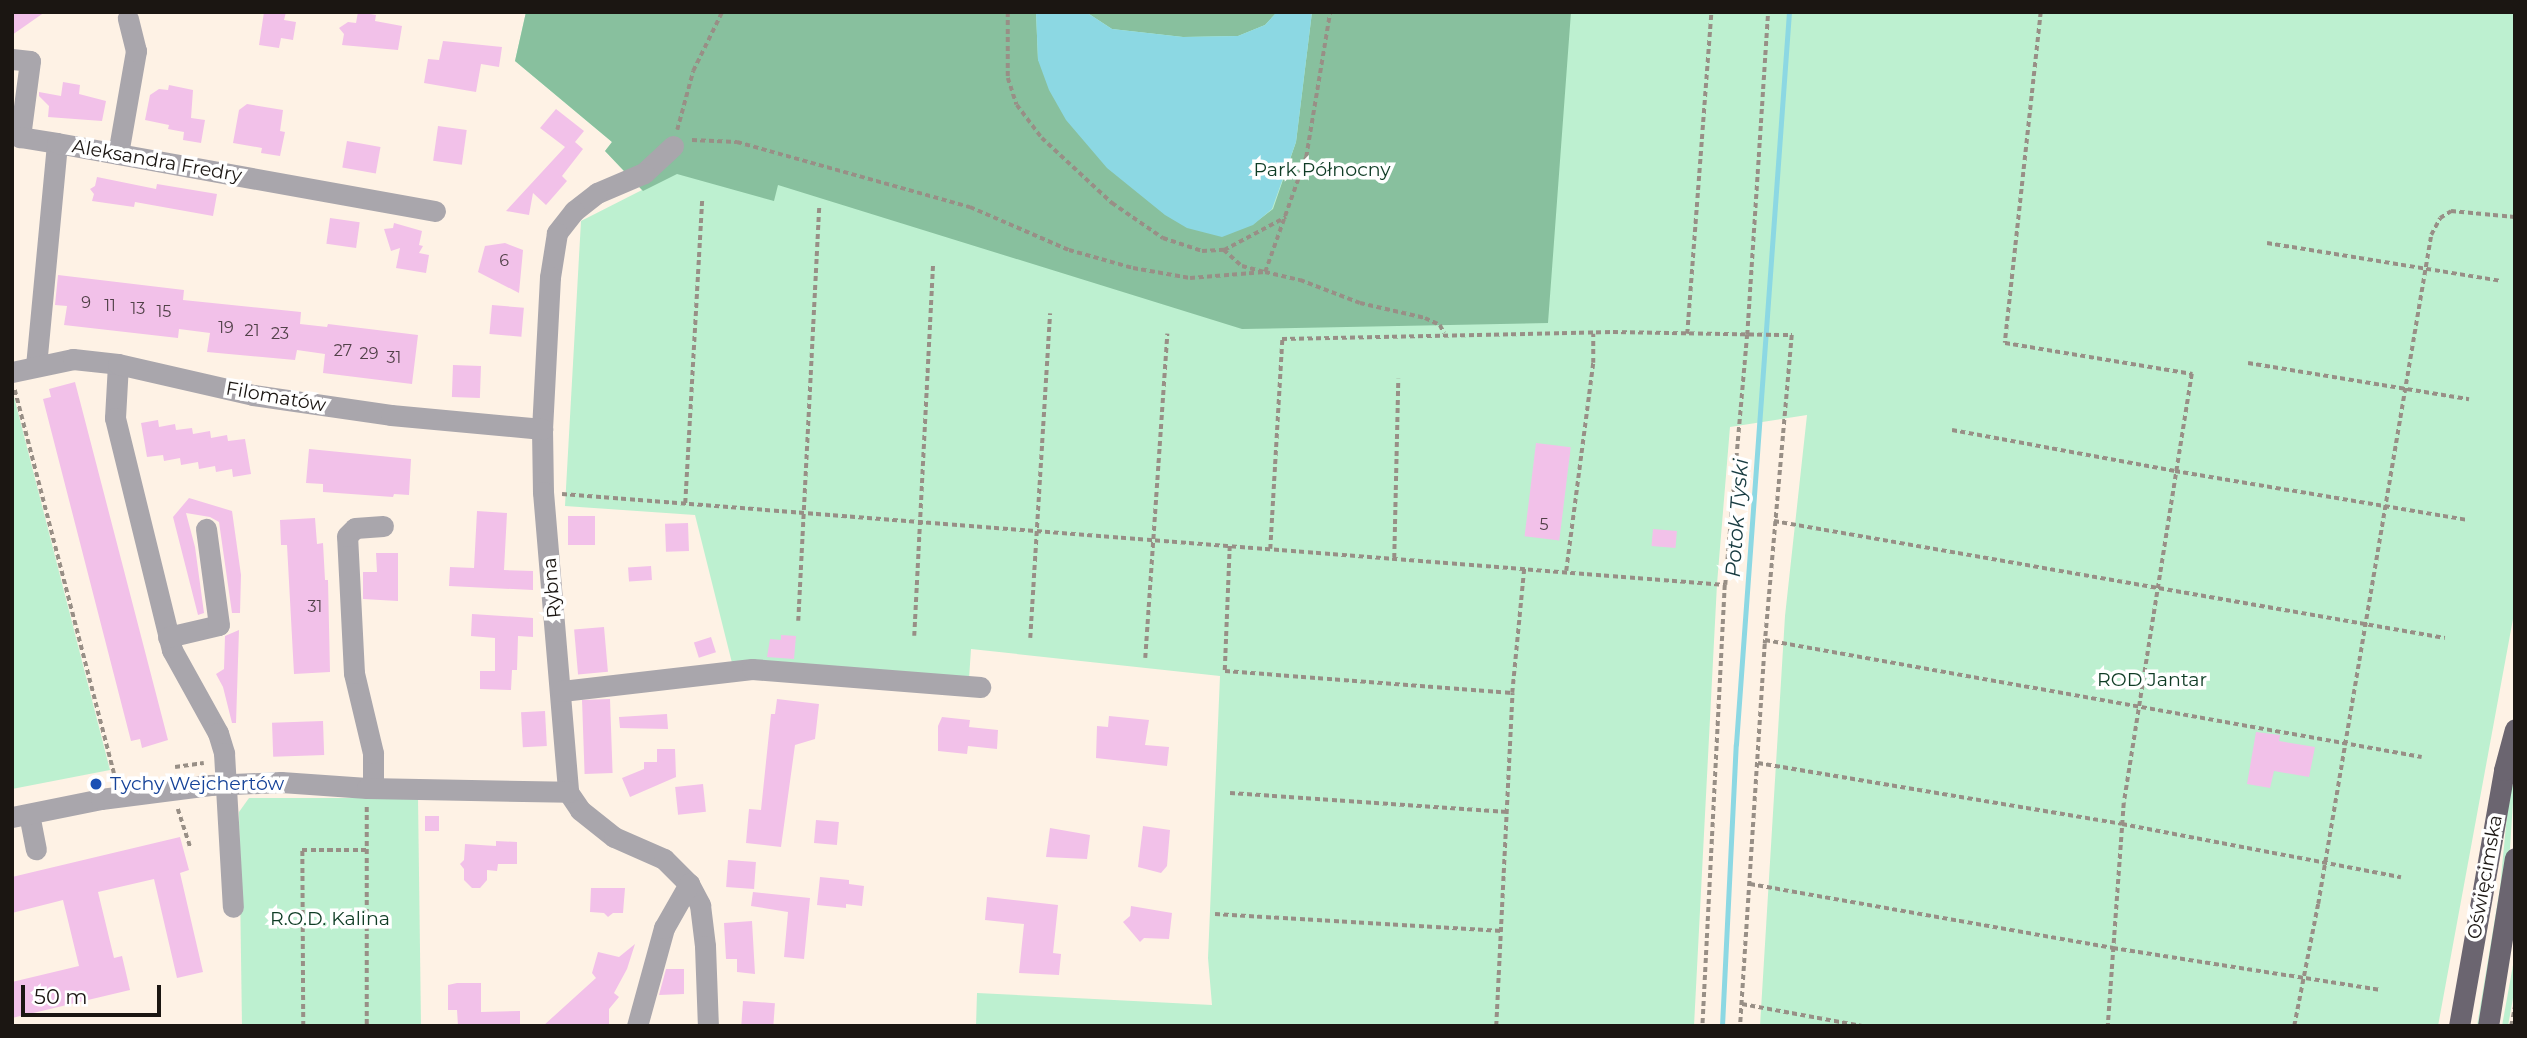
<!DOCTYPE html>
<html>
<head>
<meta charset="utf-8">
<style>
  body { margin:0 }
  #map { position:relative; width:2527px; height:1038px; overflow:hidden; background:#fef2e5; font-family:Montserrat,sans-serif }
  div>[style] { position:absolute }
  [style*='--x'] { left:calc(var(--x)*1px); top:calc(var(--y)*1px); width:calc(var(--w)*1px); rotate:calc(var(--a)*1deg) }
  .green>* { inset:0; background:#bdf0d0 }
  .forest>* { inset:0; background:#88c09e }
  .water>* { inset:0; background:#8cd8e3 }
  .stream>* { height:5px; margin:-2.5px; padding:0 2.5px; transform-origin:2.5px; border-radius:2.5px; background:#8cd8e3 }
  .building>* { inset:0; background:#f2c1e9; transform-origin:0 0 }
  .path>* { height:3.5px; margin-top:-1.75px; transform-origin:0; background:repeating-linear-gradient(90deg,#988f86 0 5px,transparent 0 8.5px) }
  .minor>* { height:21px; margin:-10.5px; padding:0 10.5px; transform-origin:10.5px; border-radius:10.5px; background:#a9a6ac }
  .major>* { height:21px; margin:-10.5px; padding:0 10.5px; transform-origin:10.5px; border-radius:10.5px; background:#6b6570 }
  .dots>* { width:19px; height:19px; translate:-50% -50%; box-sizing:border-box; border:4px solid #fff; border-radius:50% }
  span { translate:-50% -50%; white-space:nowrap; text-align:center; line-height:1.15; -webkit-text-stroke:7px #fff; paint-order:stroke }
  .number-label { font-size:16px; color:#514148 }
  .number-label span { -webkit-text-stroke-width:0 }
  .street-label { font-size:19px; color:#1b1612 }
  .park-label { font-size:19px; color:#0f3c25 }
  .transit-label { font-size:19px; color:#164399 }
  .left { translate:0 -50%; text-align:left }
  .water-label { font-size:21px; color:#173b40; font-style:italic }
  .frame { position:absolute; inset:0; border:14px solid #1b1612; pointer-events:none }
  .scale { position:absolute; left:21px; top:985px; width:140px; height:32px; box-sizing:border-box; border:4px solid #1b1612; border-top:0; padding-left:9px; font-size:21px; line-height:24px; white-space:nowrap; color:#1b1612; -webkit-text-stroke:5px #fff; paint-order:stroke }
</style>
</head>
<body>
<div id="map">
  <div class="green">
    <div style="clip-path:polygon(526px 12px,2515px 12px,2515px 608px,2438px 1026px,1760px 1026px,1785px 616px,1807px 415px,1730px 427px,1717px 584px,1694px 1026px,976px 1026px,977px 993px,1212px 1005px,1208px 958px,1220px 676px,971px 649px,969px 679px,732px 663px,695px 515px,565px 506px,581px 221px,642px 190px,605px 151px,612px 142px,515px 61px)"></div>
    <div style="clip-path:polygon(12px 389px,110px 770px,12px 789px)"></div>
    <div style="clip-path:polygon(2510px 784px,2514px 786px,2510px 849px,2481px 1026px,2477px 1026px,2500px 888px)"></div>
    <div style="clip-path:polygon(249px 798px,418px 798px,421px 1026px,242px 1026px,239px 812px)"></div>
    <div style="clip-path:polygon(2515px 954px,2515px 987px,2508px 1026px,2502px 1026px)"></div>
  </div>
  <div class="forest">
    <div style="clip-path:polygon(526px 12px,1036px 12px,1038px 60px,1252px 225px,1273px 209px,1296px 142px,1312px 12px,1571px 12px,1548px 323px,1242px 329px,778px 185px,774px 201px,677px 174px,643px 191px,605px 151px,612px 142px,515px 61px)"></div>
    <div style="clip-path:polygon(1086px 12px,1277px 12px,1265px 25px,1238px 36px,1183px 37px,1112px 29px)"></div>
  </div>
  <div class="water">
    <div style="clip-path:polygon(1036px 12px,1086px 12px,1112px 29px,1183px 37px,1238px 36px,1265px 25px,1277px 12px,1312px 12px,1296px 142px,1272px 209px,1253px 225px,1222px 237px,1187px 228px,1165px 215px,1107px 168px,1066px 120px,1049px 90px,1038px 60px)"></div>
  </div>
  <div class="stream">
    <div style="--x:1722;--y:1026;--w:282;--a:-87.2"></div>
    <div style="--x:1736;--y:744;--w:734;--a:-85.86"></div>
  </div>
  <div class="building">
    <div style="clip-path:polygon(12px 12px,45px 12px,12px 35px)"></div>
    <div style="clip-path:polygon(264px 12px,286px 12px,284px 20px,296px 22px,293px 40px,281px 38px,279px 48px,259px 45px)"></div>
    <div style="clip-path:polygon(358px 12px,376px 15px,375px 21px,402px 26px,398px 50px,342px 45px,344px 34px,339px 28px,348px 22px,356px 23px)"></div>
    <div style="clip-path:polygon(443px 41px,502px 47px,499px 67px,481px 64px,476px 92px,424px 83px,428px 59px,439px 60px)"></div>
    <div style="clip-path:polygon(63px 82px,80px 85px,79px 94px,106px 101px,102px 121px,48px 117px,49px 106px,39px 96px,39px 92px,61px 96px)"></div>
    <div style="clip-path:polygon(169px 85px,193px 90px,191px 118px,205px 120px,201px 143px,183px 140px,184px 132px,168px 129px,169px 125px,145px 120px,150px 95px,159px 89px,168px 90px)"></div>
    <div style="clip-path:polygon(247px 104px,283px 110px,280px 131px,285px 132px,280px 156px,261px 153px,262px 148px,233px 143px,239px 110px)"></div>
    <div style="clip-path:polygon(556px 109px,584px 131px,575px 142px,583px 149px,562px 176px,567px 181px,546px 205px,533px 193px,529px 215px,506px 211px,565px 147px,540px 128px)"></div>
    <div style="left:438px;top:126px;width:29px;height:35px;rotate:8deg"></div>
    <div style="left:347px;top:141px;width:34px;height:27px;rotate:10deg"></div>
    <div style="clip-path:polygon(97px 177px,156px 189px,157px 184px,217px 194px,213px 216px,135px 202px,134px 207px,92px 201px,94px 194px,90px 189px,95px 186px)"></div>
    <div style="left:330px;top:218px;width:30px;height:26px;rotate:8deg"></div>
    <div style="clip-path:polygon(394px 223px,422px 231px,419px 245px,423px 246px,419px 253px,429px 255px,426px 273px,396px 268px,400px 248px,391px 251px,384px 229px,393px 228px)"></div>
    <div style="clip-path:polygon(505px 243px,523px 250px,519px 293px,478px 272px,485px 246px)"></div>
    <div style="clip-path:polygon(58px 275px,184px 290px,183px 300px,301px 312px,300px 324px,327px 327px,328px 324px,418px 335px,412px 384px,323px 373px,325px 354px,297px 350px,295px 360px,207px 352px,210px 333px,179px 329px,178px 338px,64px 325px,67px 306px,55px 305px)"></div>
    <div style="left:492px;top:305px;width:32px;height:29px;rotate:5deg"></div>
    <div style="left:453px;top:365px;width:28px;height:32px;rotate:2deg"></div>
    <div style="clip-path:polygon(75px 382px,168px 740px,142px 748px,140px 739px,131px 741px,43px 399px,51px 397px,49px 389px)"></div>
    <div style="clip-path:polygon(158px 420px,159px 427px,175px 424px,176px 430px,192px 428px,193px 434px,210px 431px,211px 438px,227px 435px,228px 441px,245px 439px,251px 474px,233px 477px,232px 469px,216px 472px,215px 466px,199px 469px,198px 462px,181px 465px,180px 458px,164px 461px,163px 455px,147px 457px,141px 423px)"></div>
    <div style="left:1536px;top:443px;width:35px;height:94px;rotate:7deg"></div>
    <div style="clip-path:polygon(309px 449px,411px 459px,409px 495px,394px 494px,393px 497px,323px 492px,323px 484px,306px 483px)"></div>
    <div style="clip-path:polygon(189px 498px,232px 511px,241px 575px,240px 613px,232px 613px,219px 522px,210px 517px,186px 513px,195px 547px,204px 613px,198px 615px,173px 517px)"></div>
    <div style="clip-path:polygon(477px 511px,507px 513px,504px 570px,533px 571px,533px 590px,449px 586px,450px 567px,474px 568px)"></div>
    <div style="left:568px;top:516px;width:27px;height:29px"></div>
    <div style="clip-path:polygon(315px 518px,317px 544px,323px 543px,325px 580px,328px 580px,330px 672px,294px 674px,287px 545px,281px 545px,280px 520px)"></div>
    <div style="left:688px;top:523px;width:28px;height:23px;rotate:88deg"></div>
    <div style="left:1653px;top:529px;width:24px;height:17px;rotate:5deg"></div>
    <div style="clip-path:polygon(376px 553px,398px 553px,398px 601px,363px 599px,363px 572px,377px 572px)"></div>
    <div style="left:651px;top:566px;width:14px;height:23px;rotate:86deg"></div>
    <div style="clip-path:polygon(472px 614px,533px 618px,533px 637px,518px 636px,517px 670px,512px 670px,511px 690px,480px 689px,480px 671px,495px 671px,495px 638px,471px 636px)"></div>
    <div style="left:604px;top:627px;width:45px;height:30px;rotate:85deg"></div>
    <div style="clip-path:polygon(239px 630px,236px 723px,232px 723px,223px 687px,216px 674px,224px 669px,225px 636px)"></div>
    <div style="clip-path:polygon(781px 635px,796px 636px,794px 659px,767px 657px,770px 639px,781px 640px)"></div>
    <div style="left:711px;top:637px;width:16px;height:18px;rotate:72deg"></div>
    <div style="left:610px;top:699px;width:74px;height:28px;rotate:88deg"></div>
    <div style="clip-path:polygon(777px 699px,819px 704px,815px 739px,795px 745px,781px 847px,746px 843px,749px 809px,761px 810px,771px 714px,775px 714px)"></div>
    <div style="left:545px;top:711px;width:35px;height:24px;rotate:87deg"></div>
    <div style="clip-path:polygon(667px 714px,668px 729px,620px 728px,619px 717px)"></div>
    <div style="clip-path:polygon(1109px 716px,1149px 720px,1145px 745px,1169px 747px,1167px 766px,1096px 758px,1097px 726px,1108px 727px)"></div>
    <div style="clip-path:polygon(942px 717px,970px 720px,969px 727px,998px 730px,997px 749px,968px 746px,967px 754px,938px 751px,938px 726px)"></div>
    <div style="left:323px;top:721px;width:34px;height:51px;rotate:88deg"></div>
    <div style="clip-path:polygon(2256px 732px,2280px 735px,2279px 741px,2315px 747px,2309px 777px,2274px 771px,2270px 788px,2247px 784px)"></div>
    <div style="clip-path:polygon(657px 749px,675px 749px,676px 777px,630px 797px,622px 778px,644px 769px,644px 762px,657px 762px)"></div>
    <div style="left:703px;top:784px;width:28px;height:28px;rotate:84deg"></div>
    <div style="left:425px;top:816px;width:14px;height:15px"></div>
    <div style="left:816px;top:820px;width:23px;height:23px;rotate:5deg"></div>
    <div style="clip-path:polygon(1143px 826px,1170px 830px,1167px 866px,1161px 873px,1138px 867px)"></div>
    <div style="clip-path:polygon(1050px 828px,1090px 835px,1087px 859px,1046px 857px)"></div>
    <div style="clip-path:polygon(180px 837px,189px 870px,180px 873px,203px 972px,177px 978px,154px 879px,98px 892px,114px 958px,122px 956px,130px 990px,12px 1018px,12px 982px,79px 966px,63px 900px,12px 913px,12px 877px)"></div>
    <div style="clip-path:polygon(496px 841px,517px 842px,517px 864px,498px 864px,497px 871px,487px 870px,487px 880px,480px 888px,472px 888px,464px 880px,464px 869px,460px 864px,464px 860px,465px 844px,496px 846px)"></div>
    <div style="left:728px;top:860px;width:28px;height:27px;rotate:4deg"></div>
    <div style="clip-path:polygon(820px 877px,849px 880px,849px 884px,864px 886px,862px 906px,846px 904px,846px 908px,817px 905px)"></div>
    <div style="clip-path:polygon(591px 888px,625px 888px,623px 913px,613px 913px,608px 917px,604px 913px,590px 912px)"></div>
    <div style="clip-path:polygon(753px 892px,810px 898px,804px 959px,784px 957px,788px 912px,751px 906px)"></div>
    <div style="clip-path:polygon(987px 897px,1058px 905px,1053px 953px,1061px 954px,1059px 975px,1019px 973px,1024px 924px,985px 920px)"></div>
    <div style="clip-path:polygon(1131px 906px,1172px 913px,1169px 939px,1144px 938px,1140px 942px,1123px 922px,1130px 916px)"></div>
    <div style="clip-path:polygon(752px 921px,755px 974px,737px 972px,737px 959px,726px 959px,724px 923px)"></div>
    <div style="clip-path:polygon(635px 944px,627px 969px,614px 993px,619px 997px,609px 1009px,609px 1026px,543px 1026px,596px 978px,592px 973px,598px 952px,619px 957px)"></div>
    <div style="clip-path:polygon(666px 969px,684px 969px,684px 994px,659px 995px)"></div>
    <div style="clip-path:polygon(457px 983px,481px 983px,481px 1012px,520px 1011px,520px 1026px,458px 1026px,457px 1010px,448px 1010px,448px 985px)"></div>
    <div style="left:743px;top:1001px;width:32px;height:24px;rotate:4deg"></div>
  </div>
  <div class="path">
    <div style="--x:1008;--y:12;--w:66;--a:90"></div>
    <div style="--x:1008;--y:78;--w:28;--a:72"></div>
    <div style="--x:1017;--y:105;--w:41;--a:52.9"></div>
    <div style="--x:1042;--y:138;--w:96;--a:42.9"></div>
    <div style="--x:1112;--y:203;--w:62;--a:34.5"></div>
    <div style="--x:1163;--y:238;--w:41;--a:18.4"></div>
    <div style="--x:1202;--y:251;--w:22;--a:-3"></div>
    <div style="--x:1224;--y:250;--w:70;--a:-28"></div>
    <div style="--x:2041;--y:12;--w:333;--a:96.2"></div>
    <div style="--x:2005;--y:343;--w:190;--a:9.4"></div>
    <div style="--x:2192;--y:374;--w:434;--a:99"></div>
    <div style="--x:2124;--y:803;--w:224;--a:94.1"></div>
    <div style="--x:677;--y:130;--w:61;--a:-74.8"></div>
    <div style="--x:693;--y:71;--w:66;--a:-63.8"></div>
    <div style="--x:692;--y:140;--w:45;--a:2.5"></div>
    <div style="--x:737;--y:142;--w:242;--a:15.6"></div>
    <div style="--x:970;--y:207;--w:108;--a:23.5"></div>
    <div style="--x:1069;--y:250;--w:66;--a:15.7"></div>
    <div style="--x:1133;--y:268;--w:58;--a:10"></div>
    <div style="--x:1190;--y:278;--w:75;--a:-4.6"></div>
    <div style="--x:1265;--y:272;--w:36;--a:13"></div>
    <div style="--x:1300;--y:280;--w:64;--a:21"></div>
    <div style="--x:1360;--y:303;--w:67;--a:13"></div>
    <div style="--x:1425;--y:318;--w:17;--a:25"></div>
    <div style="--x:1440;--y:325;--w:9;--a:63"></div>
    <div style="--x:2267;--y:243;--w:237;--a:9.2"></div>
    <div style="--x:1224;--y:250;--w:24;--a:42"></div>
    <div style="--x:1242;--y:266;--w:24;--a:15"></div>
    <div style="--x:1265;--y:272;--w:122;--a:-70.4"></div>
    <div style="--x:1306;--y:157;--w:147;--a:-80.6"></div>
    <div style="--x:1687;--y:334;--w:323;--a:-85.7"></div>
    <div style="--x:2248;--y:363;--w:224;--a:9.3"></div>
    <div style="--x:15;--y:390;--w:396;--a:75.5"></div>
    <div style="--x:1952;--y:430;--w:227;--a:10.4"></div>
    <div style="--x:2175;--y:471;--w:296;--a:9.5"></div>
    <div style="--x:562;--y:494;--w:1167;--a:4.47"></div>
    <div style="--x:1725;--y:585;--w:442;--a:92.9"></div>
    <div style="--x:685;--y:503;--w:304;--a:-86.8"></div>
    <div style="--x:1774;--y:521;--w:681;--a:9.89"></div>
    <div style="--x:1230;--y:546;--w:125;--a:92.3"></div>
    <div style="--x:1225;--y:671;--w:288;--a:4.4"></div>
    <div style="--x:1270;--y:549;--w:210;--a:-86.7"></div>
    <div style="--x:1282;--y:339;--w:331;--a:-1.2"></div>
    <div style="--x:1613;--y:332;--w:179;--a:1"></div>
    <div style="--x:1792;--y:335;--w:310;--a:95"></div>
    <div style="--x:1765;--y:644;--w:383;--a:93.7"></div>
    <div style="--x:1394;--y:558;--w:179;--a:-88.7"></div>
    <div style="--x:1566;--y:571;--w:210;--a:-82.6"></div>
    <div style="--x:1593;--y:363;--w:29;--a:-90"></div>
    <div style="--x:1725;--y:585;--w:251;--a:-85"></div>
    <div style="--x:1747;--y:335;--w:324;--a:-86.3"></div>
    <div style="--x:798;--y:621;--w:416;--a:-87.1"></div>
    <div style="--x:914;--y:636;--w:371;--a:-87.1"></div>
    <div style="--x:1030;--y:638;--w:325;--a:-86.5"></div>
    <div style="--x:1765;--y:640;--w:667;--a:10.1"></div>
    <div style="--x:1145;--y:658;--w:325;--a:-86.1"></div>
    <div style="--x:1758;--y:763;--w:369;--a:9.5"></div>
    <div style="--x:2122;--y:824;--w:284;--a:10.8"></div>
    <div style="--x:175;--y:767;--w:29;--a:-8"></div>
    <div style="--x:1230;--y:793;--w:278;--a:3.9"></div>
    <div style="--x:367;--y:807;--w:219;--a:90"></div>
    <div style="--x:178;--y:809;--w:42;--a:72"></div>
    <div style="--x:1750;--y:884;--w:369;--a:10"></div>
    <div style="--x:2113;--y:948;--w:271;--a:8.9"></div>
    <div style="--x:1215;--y:914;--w:288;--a:3.4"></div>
    <div style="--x:1742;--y:1004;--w:122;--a:10.4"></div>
    <div style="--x:303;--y:1026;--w:176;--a:-90.3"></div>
    <div style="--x:302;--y:850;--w:65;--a:0"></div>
    <div style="--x:1496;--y:1026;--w:333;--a:-87.2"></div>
    <div style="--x:1512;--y:693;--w:126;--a:-84.5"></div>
    <div style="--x:2294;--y:1026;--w:124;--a:-78.9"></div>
    <div style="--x:2318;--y:904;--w:678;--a:-80.41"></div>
    <div style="--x:2431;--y:235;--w:19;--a:-62"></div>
    <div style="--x:2440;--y:218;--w:13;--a:-32"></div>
    <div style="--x:2451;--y:211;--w:64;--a:5.4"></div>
    <div style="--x:2511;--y:1026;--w:20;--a:-79"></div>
  </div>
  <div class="minor">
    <div style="--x:12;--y:59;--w:18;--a:6"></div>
    <div style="--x:30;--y:61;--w:77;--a:97.5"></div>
    <div style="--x:20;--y:137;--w:37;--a:9"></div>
    <div style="--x:673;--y:146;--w:40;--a:137"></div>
    <div style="--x:644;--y:173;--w:51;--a:156.9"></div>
    <div style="--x:597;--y:193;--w:29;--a:142"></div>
    <div style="--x:574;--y:211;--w:28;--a:128"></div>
    <div style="--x:557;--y:233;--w:45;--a:99"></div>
    <div style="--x:550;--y:277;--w:152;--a:93"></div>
    <div style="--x:542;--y:429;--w:63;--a:89.1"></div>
    <div style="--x:543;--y:492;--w:301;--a:85.2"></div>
    <div style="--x:568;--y:792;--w:22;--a:56"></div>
    <div style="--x:580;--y:810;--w:43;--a:38.5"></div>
    <div style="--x:614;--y:837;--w:55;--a:23.7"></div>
    <div style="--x:664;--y:859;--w:35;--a:45"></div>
    <div style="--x:689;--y:884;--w:24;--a:62"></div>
    <div style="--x:700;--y:905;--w:41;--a:83"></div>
    <div style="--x:705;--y:946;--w:80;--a:87.9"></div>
    <div style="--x:118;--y:154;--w:105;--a:-80.1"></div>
    <div style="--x:136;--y:51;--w:34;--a:-104"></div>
    <div style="--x:118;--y:364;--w:54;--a:93.2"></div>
    <div style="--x:115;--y:418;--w:239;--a:76.2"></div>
    <div style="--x:172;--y:650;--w:95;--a:61"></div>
    <div style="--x:218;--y:733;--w:21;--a:73"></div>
    <div style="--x:224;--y:753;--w:154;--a:86.7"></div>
    <div style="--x:36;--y:366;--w:224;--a:-84.6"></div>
    <div style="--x:57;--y:143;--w:384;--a:10.2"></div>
    <div style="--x:12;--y:372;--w:62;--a:-12"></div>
    <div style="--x:73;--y:359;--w:45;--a:6.3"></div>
    <div style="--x:118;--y:364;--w:139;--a:12.9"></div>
    <div style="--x:253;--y:395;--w:139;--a:8.2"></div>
    <div style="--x:391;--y:415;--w:152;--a:5.3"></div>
    <div style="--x:168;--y:637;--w:52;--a:-13.2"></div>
    <div style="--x:219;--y:625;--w:97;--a:-97.7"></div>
    <div style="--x:562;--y:691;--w:191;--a:-6.6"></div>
    <div style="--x:752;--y:669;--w:229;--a:4.5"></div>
    <div style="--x:373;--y:788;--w:35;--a:-90"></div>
    <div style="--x:373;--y:753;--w:82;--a:-103.4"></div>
    <div style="--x:354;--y:673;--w:137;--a:-92.9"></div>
    <div style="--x:347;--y:536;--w:11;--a:-45"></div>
    <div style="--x:355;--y:528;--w:28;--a:-4"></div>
    <div style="--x:29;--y:814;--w:36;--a:79"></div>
    <div style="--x:12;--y:817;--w:91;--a:-11.4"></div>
    <div style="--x:101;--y:799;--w:110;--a:-7.3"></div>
    <div style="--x:210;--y:785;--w:71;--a:-2.4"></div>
    <div style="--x:281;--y:782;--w:86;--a:4"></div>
    <div style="--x:367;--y:788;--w:201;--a:1.1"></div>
    <div style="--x:637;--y:1026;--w:102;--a:-74.6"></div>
    <div style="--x:664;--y:928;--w:51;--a:-60.4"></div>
  </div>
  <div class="major">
    <div style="--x:2459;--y:1026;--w:260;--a:-80"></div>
    <div style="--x:2504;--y:770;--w:42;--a:-75"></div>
    <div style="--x:2488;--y:1026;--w:170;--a:-80.9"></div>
  </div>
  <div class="dots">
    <div style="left:96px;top:784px;background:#1a4fb4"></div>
  </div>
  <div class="number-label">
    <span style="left:504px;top:261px">6</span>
    <span style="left:86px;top:303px">9</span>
    <span style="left:110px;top:306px">11</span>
    <span style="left:138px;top:309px">13</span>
    <span style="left:164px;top:312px">15</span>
    <span style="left:226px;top:328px">19</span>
    <span style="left:252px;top:331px">21</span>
    <span style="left:280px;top:334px">23</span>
    <span style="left:343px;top:351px">27</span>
    <span style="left:369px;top:354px">29</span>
    <span style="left:394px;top:358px">31</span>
    <span style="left:1544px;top:525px">5</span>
    <span style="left:315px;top:607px">31</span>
  </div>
  <div class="street-label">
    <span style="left:157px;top:161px;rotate:10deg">Aleksandra Fredry</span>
    <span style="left:276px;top:397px;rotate:10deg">Filomatów</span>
    <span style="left:552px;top:588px;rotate:-95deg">Rybna</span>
    <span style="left:2485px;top:877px;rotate:-80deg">Oświęcimska</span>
  </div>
  <div class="park-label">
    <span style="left:1322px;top:170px">Park Północny</span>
    <span style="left:2152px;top:680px">ROD Jantar</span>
    <span style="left:330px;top:919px">R.O.D. Kalina</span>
  </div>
  <div class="transit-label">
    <span class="left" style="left:110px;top:784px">Tychy Wejchertów</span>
  </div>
  <div class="water-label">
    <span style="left:1737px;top:518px;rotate:-86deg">Potok Tyski</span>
  </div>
  <div class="frame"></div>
  <div class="scale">50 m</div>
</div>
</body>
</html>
